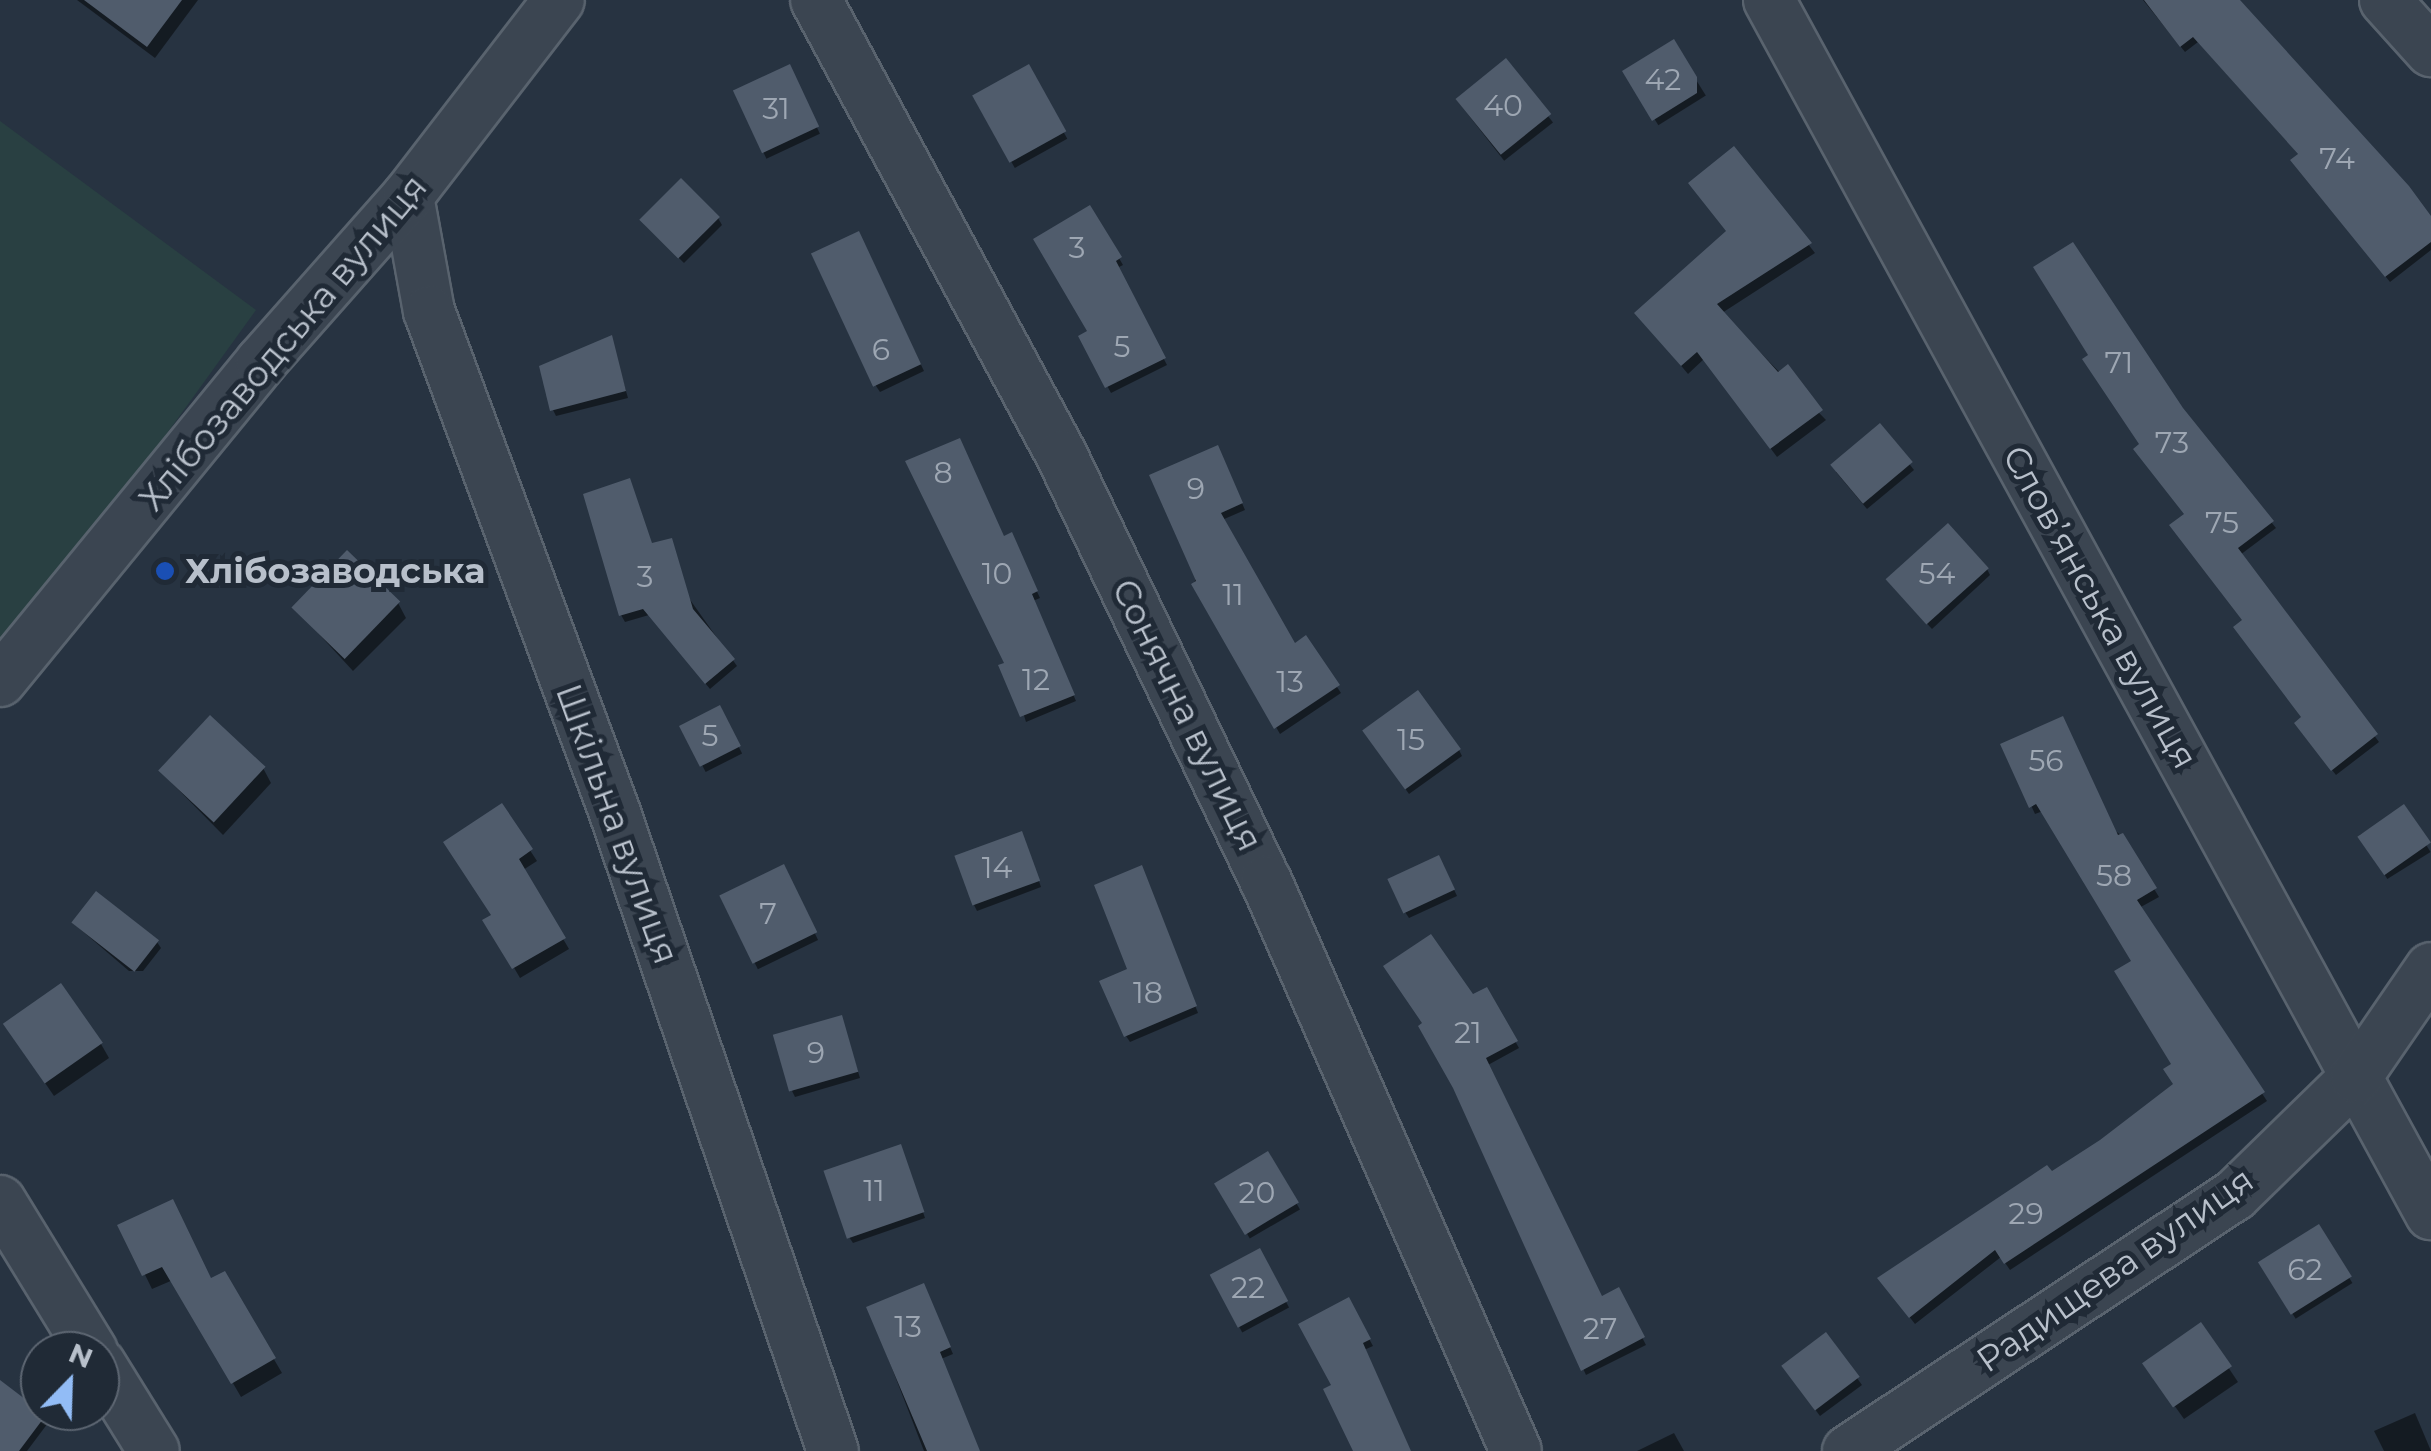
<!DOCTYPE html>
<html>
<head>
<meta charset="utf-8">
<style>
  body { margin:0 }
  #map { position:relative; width:2431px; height:1451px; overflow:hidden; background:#273341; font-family:Montserrat,sans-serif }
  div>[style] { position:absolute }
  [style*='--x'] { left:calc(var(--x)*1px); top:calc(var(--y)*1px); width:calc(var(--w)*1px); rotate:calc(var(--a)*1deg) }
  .green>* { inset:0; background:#294042 }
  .shadow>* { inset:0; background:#0007; transform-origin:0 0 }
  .building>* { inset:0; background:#505c6c; transform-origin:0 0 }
  .roads { filter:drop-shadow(2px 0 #59636e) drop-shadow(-2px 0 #59636e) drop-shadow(0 2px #59636e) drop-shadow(0 -2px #59636e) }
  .street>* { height:50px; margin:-25px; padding:0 25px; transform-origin:25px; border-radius:25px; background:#3b4551 }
  .dots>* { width:28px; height:28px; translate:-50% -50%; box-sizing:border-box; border:5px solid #202a36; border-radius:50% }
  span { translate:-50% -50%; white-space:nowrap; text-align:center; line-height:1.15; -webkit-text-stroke:10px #202a36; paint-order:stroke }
  .number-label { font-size:30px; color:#9ea7b3 }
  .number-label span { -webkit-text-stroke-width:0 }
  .street-label { font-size:35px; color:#b8c0cb }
  .poi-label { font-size:35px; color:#b8c0cb; font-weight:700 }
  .left { translate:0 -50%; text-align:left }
  .north { position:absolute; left:20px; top:1331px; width:100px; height:100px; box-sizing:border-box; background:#202a36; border:2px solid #5d6672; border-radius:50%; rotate:23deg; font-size:28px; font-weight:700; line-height:40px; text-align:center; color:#b8c0cb }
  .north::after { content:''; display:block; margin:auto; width:35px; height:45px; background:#92bcf6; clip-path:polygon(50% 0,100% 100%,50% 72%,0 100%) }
</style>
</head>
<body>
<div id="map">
  <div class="green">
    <div style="clip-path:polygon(0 121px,256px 310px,59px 583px,0 651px)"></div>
  </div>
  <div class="shadow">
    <div style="clip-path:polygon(77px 0,198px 0,155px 58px)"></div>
    <div style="clip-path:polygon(2143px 0,2233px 0,2431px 221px,2431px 250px,2390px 282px,2297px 167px,2300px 156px,2198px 42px,2185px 52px)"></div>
    <div style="left:1673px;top:43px;width:62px;height:56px;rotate:58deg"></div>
    <div style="left:1505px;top:61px;width:78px;height:62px;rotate:52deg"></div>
    <div style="left:1028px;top:68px;width:81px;height:60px;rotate:61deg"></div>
    <div style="left:792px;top:74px;width:66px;height:59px;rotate:65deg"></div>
    <div style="clip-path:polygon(1734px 149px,1815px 253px,1722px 313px,1826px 420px,1777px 457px,1704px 359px,1688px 374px,1637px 313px,1728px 232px)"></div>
    <div style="clip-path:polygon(1090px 208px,1123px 265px,1117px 268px,1167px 365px,1111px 393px,1081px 337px,1090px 332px)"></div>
    <div style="clip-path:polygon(718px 218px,722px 225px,684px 263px,646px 226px)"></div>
    <div style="clip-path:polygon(862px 241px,924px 371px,880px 392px,876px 386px)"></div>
    <div style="clip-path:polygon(611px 339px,628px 398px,556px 416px,553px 410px)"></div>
    <div style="clip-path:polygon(2181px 410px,2276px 528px,2240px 555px,2379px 742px,2336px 775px,2300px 730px,2304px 718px,2187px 515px)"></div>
    <div style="clip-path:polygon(1880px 426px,1914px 470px,1867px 509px,1836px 472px)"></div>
    <div style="clip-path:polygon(1221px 454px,1245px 510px,1222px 520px,1294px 646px,1305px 639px,1341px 693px,1280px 734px,1194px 585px)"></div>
    <div style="clip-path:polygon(1004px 539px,1014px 542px,1040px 598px,1033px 601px,1076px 701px,1026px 722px,1008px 664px)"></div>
    <div style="clip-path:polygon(652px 546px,737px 666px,710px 689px,649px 615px,625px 622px,621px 615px)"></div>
    <div style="clip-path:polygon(1987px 569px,1990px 575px,1932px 629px,1893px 587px)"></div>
    <div style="clip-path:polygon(398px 603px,406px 618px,353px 671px,294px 607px)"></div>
    <div style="left:719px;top:708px;width:51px;height:41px;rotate:63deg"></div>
    <div style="clip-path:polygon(1369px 738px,1459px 750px,1462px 756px,1409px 794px)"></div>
    <div style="clip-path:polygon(2003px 745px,2122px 836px,2159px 897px,2139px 908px,2267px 1101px,2010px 1270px,2001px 1257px,1915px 1324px,1885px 1286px,2101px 1142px,2176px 1085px,2174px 1064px,2134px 962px,2043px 811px,2035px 814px)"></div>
    <div style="clip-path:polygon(263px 768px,271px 783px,223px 835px,161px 772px)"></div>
    <div style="clip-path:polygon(501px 806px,537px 861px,523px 870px,569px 949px,520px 978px,486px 920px,493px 916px)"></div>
    <div style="left:2403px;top:808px;width:52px;height:51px;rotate:58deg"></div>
    <div style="clip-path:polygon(1025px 841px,1041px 887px,977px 911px,974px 905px)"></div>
    <div style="clip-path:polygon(1442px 864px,1457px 896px,1409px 918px,1405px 912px)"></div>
    <div style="left:783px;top:868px;width:80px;height:67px;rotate:64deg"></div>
    <div style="clip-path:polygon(1144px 874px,1198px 1013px,1130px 1042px,1126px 1036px)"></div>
    <div style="clip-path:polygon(73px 923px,157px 942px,161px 948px,143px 971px,129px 971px)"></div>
    <div style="clip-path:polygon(1486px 990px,1519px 1048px,1488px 1065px,1602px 1299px,1618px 1291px,1646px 1345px,1586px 1375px,1455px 1087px,1473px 998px)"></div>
    <div style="clip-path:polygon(841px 1018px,860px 1078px,795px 1097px,792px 1091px)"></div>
    <div style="clip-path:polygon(14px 1038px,101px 1044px,109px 1058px,54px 1096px)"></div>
    <div style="clip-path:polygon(903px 1153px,925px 1218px,853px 1243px,849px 1237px)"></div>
    <div style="left:1268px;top:1154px;width:64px;height:58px;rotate:60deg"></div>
    <div style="clip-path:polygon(121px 1226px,211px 1281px,224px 1274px,282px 1373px,241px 1397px,173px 1280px,152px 1289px)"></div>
    <div style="left:2318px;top:1228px;width:65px;height:67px;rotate:58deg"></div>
    <div style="left:1259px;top:1251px;width:64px;height:53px;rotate:62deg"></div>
    <div style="clip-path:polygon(926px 1292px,953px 1354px,941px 1359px,979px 1451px,924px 1451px,869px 1309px)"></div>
    <div style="clip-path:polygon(1348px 1300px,1373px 1346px,1364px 1350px,1410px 1451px,1354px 1451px,1334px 1386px)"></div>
    <div style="clip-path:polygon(2200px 1325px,2238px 1382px,2184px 1419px,2154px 1377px)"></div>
    <div style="clip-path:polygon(1826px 1335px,1862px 1385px,1820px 1416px,1788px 1373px)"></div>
    <div style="clip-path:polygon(0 1383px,48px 1423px,27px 1451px,0 1451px)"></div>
    <div style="clip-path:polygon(2415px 1413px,2431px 1451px,2384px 1451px,2374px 1431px)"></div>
    <div style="clip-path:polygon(1674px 1433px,1684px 1451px,1637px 1451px)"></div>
  </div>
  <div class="building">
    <div style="clip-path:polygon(84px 0,182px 0,147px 47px)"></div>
    <div style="clip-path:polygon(2144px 0,2240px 0,2409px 186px,2431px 216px,2431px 242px,2385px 277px,2290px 160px,2298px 154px,2193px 37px,2180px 47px)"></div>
    <div style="clip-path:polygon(1674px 39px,1697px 77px,1697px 93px,1652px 121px,1622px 71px)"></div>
    <div style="left:1506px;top:58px;width:72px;height:65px;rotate:51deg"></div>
    <div style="left:790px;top:64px;width:69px;height:63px;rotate:65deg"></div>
    <div style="left:1029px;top:64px;width:77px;height:65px;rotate:61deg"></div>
    <div style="clip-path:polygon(1734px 146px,1812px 243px,1717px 304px,1778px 372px,1788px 364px,1823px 410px,1770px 449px,1697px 352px,1681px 366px,1634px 313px,1726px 231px,1688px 183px)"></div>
    <div style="left:681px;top:178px;width:55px;height:59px;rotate:45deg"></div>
    <div style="clip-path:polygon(1090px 205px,1122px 257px,1116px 261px,1166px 358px,1105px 388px,1078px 336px,1087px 331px,1033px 239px)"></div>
    <div style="left:859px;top:231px;width:147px;height:53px;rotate:65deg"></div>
    <div style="clip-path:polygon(2073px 242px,2183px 408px,2274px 521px,2238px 548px,2378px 734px,2331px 771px,2294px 723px,2301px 717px,2233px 627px,2242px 620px,2169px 525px,2184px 514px,2133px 449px,2139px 444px,2082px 359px,2088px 355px,2033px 267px)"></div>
    <div style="clip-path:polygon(612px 335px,626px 391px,550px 411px,539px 366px)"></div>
    <div style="left:1880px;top:423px;width:51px;height:65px;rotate:50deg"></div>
    <div style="clip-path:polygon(960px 438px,1004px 536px,1012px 532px,1038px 591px,1032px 594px,1075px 695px,1020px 717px,998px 665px,1004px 663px,905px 461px)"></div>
    <div style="clip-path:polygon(1218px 445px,1243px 503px,1221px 513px,1295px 643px,1306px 635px,1340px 685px,1274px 729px,1191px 584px,1196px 581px,1149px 475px)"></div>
    <div style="clip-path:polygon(630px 478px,652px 543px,672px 538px,693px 609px,735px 659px,705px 684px,643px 609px,619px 616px,583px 494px)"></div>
    <div style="left:1948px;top:523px;width:61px;height:84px;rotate:48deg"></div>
    <div style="left:347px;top:550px;width:74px;height:80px;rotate:44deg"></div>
    <div style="left:1418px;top:690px;width:73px;height:69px;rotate:54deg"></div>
    <div style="left:720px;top:705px;width:46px;height:46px;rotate:63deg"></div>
    <div style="left:210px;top:715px;width:76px;height:76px;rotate:43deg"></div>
    <div style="clip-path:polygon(2063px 716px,2118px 835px,2123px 833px,2157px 888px,2137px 900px,2265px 1092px,2004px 1264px,1995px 1250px,1909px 1318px,1877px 1278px,2047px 1165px,2052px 1171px,2100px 1140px,2173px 1084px,2163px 1069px,2171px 1064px,2114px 971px,2131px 961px,2036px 804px,2029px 808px,2000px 744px)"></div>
    <div style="clip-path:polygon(502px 803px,533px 849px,519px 859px,566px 938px,512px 969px,482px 920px,491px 915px,443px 842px)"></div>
    <div style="left:2404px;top:804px;width:47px;height:57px;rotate:55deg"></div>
    <div style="left:1022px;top:831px;width:53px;height:72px;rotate:70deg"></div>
    <div style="left:1439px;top:855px;width:38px;height:57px;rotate:65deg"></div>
    <div style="left:784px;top:864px;width:76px;height:72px;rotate:64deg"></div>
    <div style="clip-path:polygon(1142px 865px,1197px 1006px,1124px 1037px,1099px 981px,1127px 969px,1094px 885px)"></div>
    <div style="left:96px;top:891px;width:80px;height:40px;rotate:38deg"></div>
    <div style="clip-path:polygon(1431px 934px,1473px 994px,1487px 987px,1518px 1041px,1486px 1058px,1602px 1296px,1619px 1287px,1645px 1337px,1581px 1371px,1453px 1088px,1418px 1026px,1422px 1023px,1383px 966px)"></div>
    <div style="left:61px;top:983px;width:73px;height:71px;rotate:55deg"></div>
    <div style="left:842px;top:1015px;width:59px;height:72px;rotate:74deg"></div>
    <div style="left:901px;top:1144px;width:72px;height:82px;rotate:71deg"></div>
    <div style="left:1268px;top:1151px;width:60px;height:63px;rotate:59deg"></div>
    <div style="clip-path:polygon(173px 1199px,211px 1278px,225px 1271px,276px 1358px,231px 1384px,162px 1267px,142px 1276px,117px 1225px)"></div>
    <div style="left:2319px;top:1224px;width:62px;height:72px;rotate:58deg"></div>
    <div style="left:1260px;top:1248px;width:60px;height:57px;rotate:62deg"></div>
    <div style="clip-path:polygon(924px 1283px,951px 1347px,940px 1352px,980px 1451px,927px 1451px,866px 1307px)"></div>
    <div style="clip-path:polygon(1349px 1297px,1371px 1339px,1363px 1343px,1411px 1451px,1353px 1451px,1323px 1389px,1331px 1385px,1298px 1324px)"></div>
    <div style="left:2201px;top:1322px;width:54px;height:72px;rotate:55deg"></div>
    <div style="left:1826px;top:1332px;width:56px;height:56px;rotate:53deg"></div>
    <div style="clip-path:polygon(0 1380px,46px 1415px,19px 1451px,0 1451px)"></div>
  </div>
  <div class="roads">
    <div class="street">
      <div style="--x:816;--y:0;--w:518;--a:61.65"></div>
      <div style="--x:1062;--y:456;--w:471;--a:64.4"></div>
      <div style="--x:1266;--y:881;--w:622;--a:66.32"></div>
      <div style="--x:1769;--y:0;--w:1383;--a:61.4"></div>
      <div style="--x:2385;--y:0;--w:69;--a:48"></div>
      <div style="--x:408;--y:196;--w:117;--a:79.7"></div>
      <div style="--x:429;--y:311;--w:535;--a:69.67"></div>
      <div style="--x:615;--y:813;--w:674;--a:71.14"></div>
      <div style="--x:0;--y:681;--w:412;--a:-50.7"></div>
      <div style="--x:261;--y:362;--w:222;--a:-48.5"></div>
      <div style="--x:408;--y:196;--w:247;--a:-52.4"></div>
      <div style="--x:0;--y:1201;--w:176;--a:58.5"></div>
      <div style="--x:100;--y:1364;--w:102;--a:58.2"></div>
      <div style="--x:1848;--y:1451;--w:464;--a:-33.5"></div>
      <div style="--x:2235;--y:1195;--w:169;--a:-44.3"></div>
      <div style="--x:2356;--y:1077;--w:132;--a:-55.5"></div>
    </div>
  </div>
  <div class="dots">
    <div style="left:165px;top:571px;background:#1a4fb4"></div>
  </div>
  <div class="number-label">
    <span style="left:1663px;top:80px">42</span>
    <span style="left:1503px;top:106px">40</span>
    <span style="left:776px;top:109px">31</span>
    <span style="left:2337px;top:159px">74</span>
    <span style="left:1077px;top:248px">3</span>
    <span style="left:1122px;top:347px">5</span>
    <span style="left:881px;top:350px">6</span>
    <span style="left:2119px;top:363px">71</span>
    <span style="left:2172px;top:443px">73</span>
    <span style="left:943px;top:473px">8</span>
    <span style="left:1196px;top:489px">9</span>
    <span style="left:2222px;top:523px">75</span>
    <span style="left:997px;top:574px">10</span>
    <span style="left:1937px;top:574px">54</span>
    <span style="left:645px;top:577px">3</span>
    <span style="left:1233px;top:595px">11</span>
    <span style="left:1036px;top:680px">12</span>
    <span style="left:1290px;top:682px">13</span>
    <span style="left:710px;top:736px">5</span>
    <span style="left:1411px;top:740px">15</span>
    <span style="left:2046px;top:761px">56</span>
    <span style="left:997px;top:868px">14</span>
    <span style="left:2114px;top:876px">58</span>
    <span style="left:768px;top:914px">7</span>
    <span style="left:1148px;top:993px">18</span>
    <span style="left:1468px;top:1033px">21</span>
    <span style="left:816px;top:1053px">9</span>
    <span style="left:874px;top:1191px">11</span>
    <span style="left:1257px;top:1193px">20</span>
    <span style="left:2026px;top:1214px">29</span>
    <span style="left:2305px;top:1270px">62</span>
    <span style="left:1248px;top:1288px">22</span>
    <span style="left:908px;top:1327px">13</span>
    <span style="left:1600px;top:1329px">27</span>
  </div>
  <div class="street-label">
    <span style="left:283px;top:343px;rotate:-50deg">Хлібозаводська вулиця</span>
    <span style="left:2100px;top:607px;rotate:61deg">Слов’янська вулиця</span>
    <span style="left:1187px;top:715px;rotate:64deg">Сонячна вулиця</span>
    <span style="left:617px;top:824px;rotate:70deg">Шкільна вулиця</span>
    <span style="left:2115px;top:1270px;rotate:-35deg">Радищева вулиця</span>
  </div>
  <div class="poi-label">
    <span class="left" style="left:185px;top:571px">Хлібозаводська</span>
  </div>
  <div class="north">N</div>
</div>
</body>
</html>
